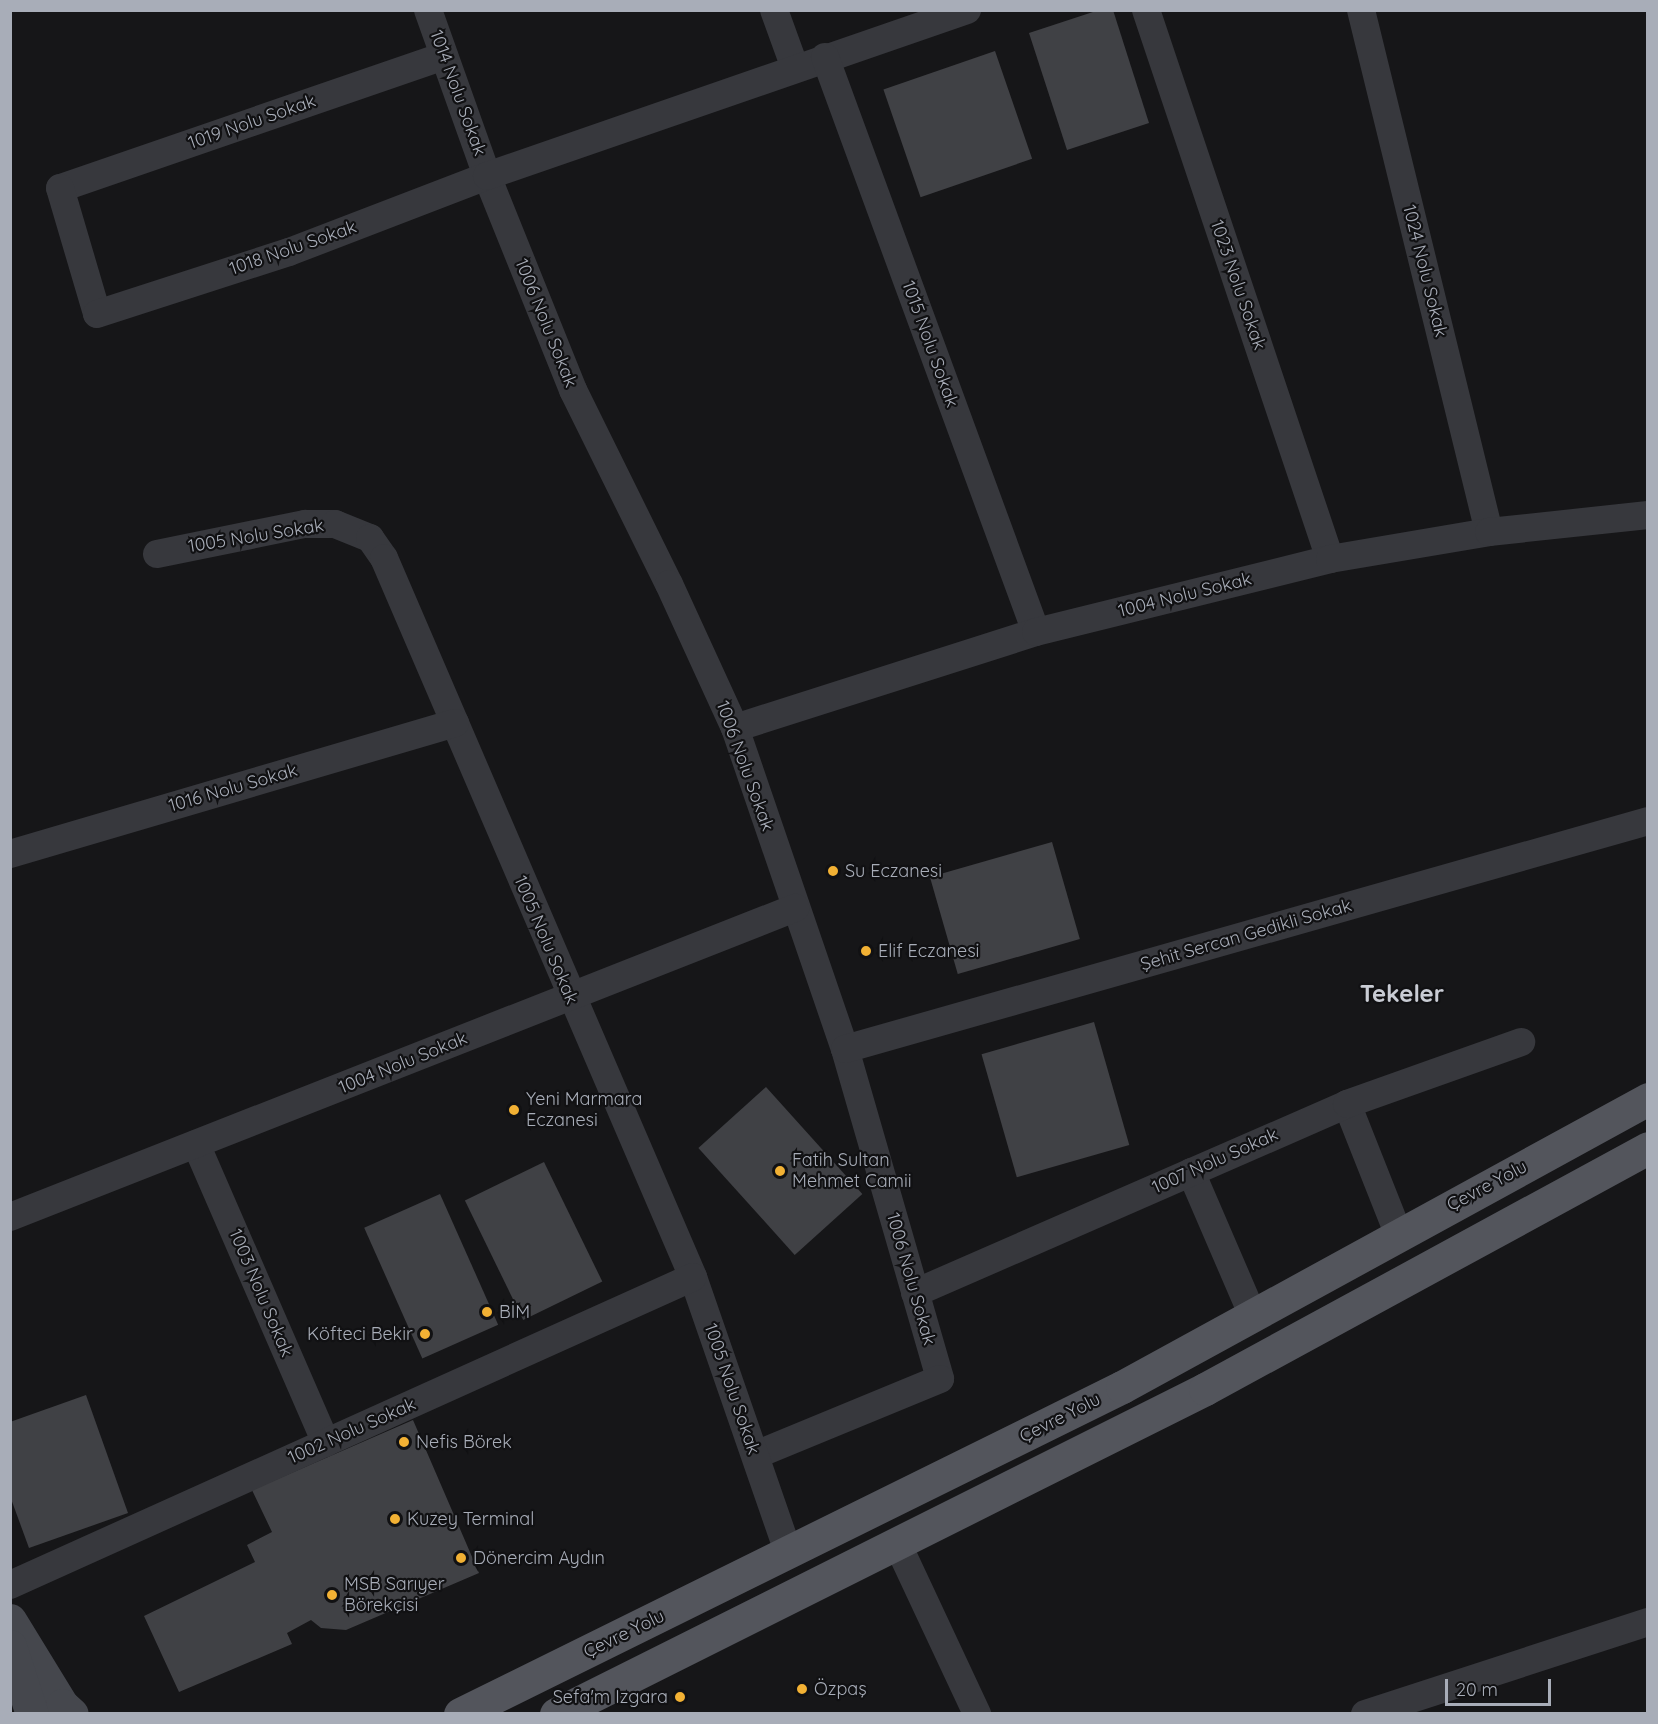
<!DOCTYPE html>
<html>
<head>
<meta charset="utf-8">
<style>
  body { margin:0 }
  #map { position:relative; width:1658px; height:1724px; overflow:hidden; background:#161618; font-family:Quicksand,sans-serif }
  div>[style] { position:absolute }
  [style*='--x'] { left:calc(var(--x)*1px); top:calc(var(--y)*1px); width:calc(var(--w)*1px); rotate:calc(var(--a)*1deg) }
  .building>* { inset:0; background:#404145; transform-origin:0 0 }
  .street>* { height:28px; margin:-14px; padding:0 14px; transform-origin:14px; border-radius:14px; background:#37383d }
  .secondary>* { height:33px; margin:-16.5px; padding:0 16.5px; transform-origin:16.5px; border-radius:16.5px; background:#45474d }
  .primary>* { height:33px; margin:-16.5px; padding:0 16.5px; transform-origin:16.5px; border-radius:16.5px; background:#53555c }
  .dots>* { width:16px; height:16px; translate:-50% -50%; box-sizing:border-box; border:3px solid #111113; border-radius:50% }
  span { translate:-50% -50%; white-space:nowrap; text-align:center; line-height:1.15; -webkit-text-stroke:4.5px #111113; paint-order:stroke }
  .street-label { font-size:18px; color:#a8adb8 }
  .poi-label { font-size:18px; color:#a8adb8 }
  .left { translate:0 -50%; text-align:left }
  .right { translate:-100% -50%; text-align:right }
  .district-label { font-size:24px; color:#c9ccd4; font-weight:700 }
  .frame { position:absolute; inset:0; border:12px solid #a8adb8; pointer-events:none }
  .scale { position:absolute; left:1445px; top:1679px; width:106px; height:27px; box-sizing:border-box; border:3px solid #a8adb8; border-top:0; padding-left:8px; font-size:18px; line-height:21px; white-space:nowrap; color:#a8adb8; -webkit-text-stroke:4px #111113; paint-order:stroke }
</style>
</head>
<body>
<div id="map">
  <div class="building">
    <div style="clip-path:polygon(1099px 10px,1113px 10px,1149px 123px,1067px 150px,1029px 33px)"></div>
    <div style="left:995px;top:51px;width:114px;height:118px;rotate:71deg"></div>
    <div style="left:1052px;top:842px;width:101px;height:127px;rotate:74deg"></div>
    <div style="left:1094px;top:1022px;width:128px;height:117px;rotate:74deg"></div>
    <div style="left:766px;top:1087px;width:144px;height:91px;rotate:48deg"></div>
    <div style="left:544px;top:1162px;width:133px;height:88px;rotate:64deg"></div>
    <div style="left:440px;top:1194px;width:143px;height:83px;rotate:66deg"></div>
    <div style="clip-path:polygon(86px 1395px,128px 1513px,29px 1548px,10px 1496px,10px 1422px)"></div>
    <div style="clip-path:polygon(413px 1420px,479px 1573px,346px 1630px,321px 1628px,311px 1620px,287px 1633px,292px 1644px,179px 1692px,144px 1616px,255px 1562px,247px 1545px,272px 1532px,252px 1490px)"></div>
  </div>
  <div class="street">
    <div style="--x:428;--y:10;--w:176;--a:70.4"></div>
    <div style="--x:487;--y:176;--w:231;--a:68.1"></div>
    <div style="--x:573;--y:390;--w:216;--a:63.7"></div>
    <div style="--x:669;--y:584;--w:158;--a:65.4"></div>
    <div style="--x:735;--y:728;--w:339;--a:71.1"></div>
    <div style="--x:845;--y:1049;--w:343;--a:73.9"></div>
    <div style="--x:940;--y:1379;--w:199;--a:157.6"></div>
    <div style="--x:774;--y:10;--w:62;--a:70.1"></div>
    <div style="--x:1146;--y:10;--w:579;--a:71.47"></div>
    <div style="--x:1361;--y:10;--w:537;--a:76.22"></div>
    <div style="--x:444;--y:56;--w:406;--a:161"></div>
    <div style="--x:60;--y:188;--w:131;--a:73.6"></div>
    <div style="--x:97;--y:314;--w:202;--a:-17.9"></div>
    <div style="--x:289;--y:252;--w:212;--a:-21"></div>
    <div style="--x:487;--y:176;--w:508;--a:-19.08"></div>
    <div style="--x:825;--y:57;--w:612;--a:69.85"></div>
    <div style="--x:157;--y:554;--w:151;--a:-11.5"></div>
    <div style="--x:305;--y:524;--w:30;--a:0"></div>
    <div style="--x:335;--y:524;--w:38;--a:22"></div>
    <div style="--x:370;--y:538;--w:24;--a:55"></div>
    <div style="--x:384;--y:558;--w:783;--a:66.74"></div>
    <div style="--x:693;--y:1277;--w:291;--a:70.9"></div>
    <div style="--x:735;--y:728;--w:316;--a:-17.7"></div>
    <div style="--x:1036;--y:632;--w:303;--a:-13.9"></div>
    <div style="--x:1330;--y:559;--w:161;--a:-9.6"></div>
    <div style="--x:1489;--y:532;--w:160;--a:-6.1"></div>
    <div style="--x:10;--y:854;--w:464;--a:-16.4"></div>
    <div style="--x:845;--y:1049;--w:835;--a:-15.85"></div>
    <div style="--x:1347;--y:1104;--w:139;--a:68.4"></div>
    <div style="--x:196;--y:1144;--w:326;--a:66.5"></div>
    <div style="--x:1191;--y:1172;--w:157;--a:66.7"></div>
    <div style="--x:10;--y:1217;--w:844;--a:-21.49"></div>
    <div style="--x:915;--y:1293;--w:472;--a:-23.6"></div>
    <div style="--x:1347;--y:1104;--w:185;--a:-19.6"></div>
    <div style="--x:898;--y:1545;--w:187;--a:64.9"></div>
    <div style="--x:10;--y:1585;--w:749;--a:-24.27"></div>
    <div style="--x:1365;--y:1714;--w:298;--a:-18"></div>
  </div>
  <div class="secondary">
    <div style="--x:10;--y:1620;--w:100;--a:58.5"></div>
    <div style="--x:62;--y:1705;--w:13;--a:42"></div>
    <div style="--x:10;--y:1646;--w:71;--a:72.1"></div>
  </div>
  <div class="primary">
    <div style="--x:460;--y:1714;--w:738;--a:-26.29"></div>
    <div style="--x:1122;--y:1387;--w:600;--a:-28.7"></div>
    <div style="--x:556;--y:1714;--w:726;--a:-26.6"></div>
    <div style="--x:1205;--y:1389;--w:504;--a:-28.55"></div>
  </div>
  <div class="dots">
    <div style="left:833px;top:871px;background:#f2b134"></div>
    <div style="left:866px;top:951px;background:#f2b134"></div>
    <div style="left:514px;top:1110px;background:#f2b134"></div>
    <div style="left:780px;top:1171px;background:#f2b134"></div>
    <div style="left:487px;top:1312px;background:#f2b134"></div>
    <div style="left:425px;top:1334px;background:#f2b134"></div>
    <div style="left:404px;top:1442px;background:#f2b134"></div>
    <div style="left:395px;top:1519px;background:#f2b134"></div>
    <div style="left:461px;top:1558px;background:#f2b134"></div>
    <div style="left:332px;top:1595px;background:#f2b134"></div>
    <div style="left:802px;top:1689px;background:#f2b134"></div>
    <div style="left:680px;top:1697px;background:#f2b134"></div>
  </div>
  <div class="street-label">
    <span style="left:458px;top:93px;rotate:70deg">1014 Nolu Sokak</span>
    <span style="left:252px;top:122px;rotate:-19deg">1019 Nolu Sokak</span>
    <span style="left:293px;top:248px;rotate:-19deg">1018 Nolu Sokak</span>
    <span style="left:1425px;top:271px;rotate:76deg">1024 Nolu Sokak</span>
    <span style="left:1238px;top:285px;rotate:71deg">1023 Nolu Sokak</span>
    <span style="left:546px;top:323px;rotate:68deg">1006 Nolu Sokak</span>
    <span style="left:930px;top:344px;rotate:70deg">1015 Nolu Sokak</span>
    <span style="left:256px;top:536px;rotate:-9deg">1005 Nolu Sokak</span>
    <span style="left:1185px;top:595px;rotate:-14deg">1004 Nolu Sokak</span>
    <span style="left:745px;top:766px;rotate:70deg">1006 Nolu Sokak</span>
    <span style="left:233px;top:788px;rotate:-16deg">1016 Nolu Sokak</span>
    <span style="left:1246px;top:935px;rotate:-16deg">Şehit Sercan Gedikli Sokak</span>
    <span style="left:546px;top:940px;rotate:67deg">1005 Nolu Sokak</span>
    <span style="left:403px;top:1063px;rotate:-22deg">1004 Nolu Sokak</span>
    <span style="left:1215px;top:1161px;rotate:-24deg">1007 Nolu Sokak</span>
    <span style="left:1487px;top:1186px;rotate:-28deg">Çevre Yolu</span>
    <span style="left:911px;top:1279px;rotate:74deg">1006 Nolu Sokak</span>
    <span style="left:261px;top:1293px;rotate:67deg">1003 Nolu Sokak</span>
    <span style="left:732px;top:1389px;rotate:71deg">1005 Nolu Sokak</span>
    <span style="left:1060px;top:1418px;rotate:-27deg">Çevre Yolu</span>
    <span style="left:352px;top:1431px;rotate:-24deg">1002 Nolu Sokak</span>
    <span style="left:624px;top:1634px;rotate:-26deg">Çevre Yolu</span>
  </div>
  <div class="poi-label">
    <span class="left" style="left:845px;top:871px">Su Eczanesi</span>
    <span class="left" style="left:878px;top:951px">Elif Eczanesi</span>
    <span class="left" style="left:526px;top:1110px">Yeni Marmara<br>Eczanesi</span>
    <span class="left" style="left:792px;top:1171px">Fatih Sultan<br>Mehmet Camii</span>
    <span class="left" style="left:499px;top:1312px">BİM</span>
    <span class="right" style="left:413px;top:1334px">Köfteci Bekir</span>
    <span class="left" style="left:416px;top:1442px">Nefis Börek</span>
    <span class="left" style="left:407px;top:1519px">Kuzey Terminal</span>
    <span class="left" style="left:473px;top:1558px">Dönercim Aydın</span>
    <span class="left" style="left:344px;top:1595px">MSB Sarıyer<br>Börekçisi</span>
    <span class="left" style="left:814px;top:1689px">Özpaş</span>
    <span class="right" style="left:668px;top:1697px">Sefa'm Izgara</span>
  </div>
  <div class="district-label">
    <span style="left:1402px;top:994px">Tekeler</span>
  </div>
  <div class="frame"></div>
  <div class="scale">20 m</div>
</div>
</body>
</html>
